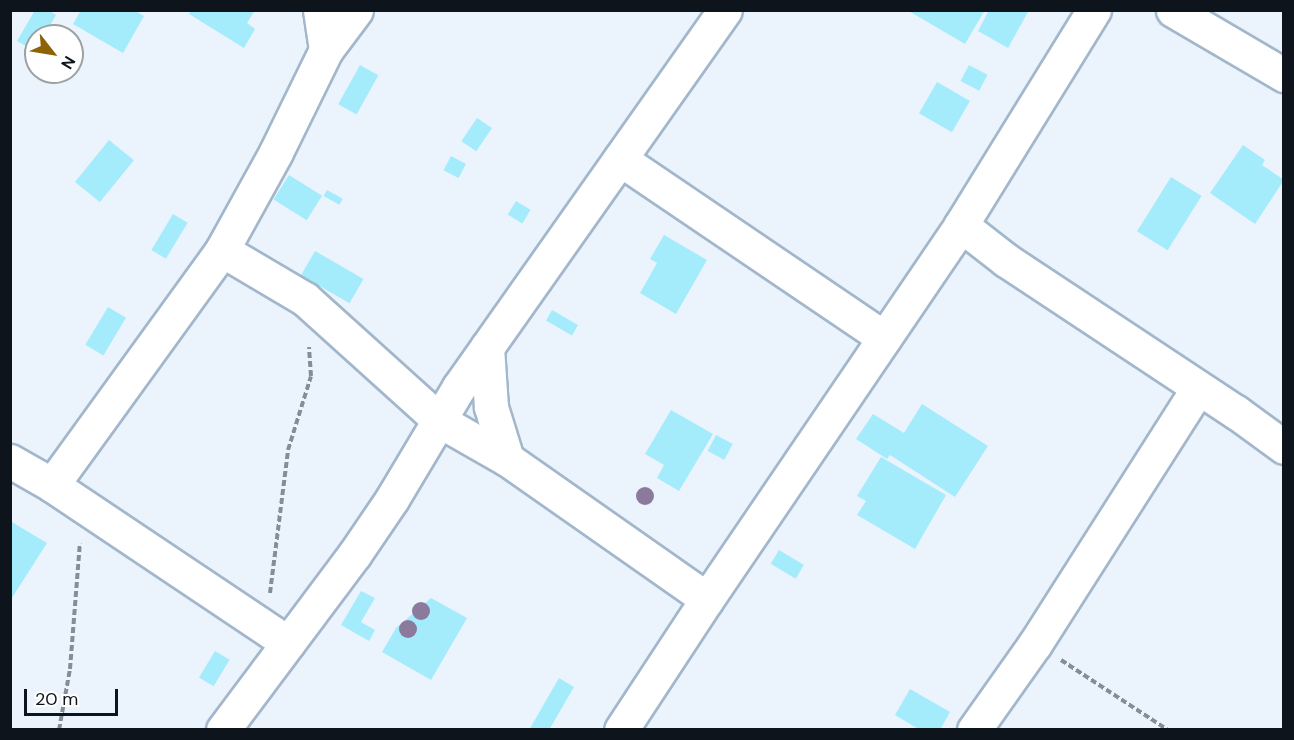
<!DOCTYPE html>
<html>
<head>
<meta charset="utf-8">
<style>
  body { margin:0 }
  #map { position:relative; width:1294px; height:740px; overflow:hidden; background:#ebf3fc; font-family:"DM Sans",sans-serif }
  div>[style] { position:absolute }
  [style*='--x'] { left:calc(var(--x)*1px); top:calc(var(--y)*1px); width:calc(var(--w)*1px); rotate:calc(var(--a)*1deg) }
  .building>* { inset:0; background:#a4ecfc; transform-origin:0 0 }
  .path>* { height:4px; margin-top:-2px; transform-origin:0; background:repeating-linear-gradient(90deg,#858d95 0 6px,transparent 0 9px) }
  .roads { filter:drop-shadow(2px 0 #a2b7cb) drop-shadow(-2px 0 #a2b7cb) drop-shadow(0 2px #a2b7cb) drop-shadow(0 -2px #a2b7cb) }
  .minor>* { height:33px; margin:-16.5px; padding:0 16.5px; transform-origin:16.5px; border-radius:16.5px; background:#fff }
  .trees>* { width:18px; height:18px; margin:-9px; border-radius:50%; background:#8c7a9d }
  span { translate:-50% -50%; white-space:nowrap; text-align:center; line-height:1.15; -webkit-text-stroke:5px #fff; paint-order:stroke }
  .frame { position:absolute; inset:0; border:12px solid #0d141b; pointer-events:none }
  .north { position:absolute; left:24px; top:24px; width:60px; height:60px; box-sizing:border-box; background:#fff; border:2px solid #9ea1a4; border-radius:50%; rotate:121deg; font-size:16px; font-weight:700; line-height:24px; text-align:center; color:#0d141b }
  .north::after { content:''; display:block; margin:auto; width:21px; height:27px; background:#8e6308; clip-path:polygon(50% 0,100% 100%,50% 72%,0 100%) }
  .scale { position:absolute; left:24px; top:689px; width:94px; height:27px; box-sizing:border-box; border:3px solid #0d141b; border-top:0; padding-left:8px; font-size:18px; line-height:21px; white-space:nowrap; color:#0d141b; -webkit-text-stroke:4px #fff; paint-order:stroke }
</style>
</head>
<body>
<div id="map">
  <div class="building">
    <div style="clip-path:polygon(35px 10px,48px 10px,56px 15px,44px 36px,36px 36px,35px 51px,17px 41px)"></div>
    <div style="clip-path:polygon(81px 10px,134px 10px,144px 16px,123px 53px,73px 24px)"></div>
    <div style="clip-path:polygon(191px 10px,255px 10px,247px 23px,255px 29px,244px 48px,189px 14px)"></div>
    <div style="clip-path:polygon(907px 10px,985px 10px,965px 44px)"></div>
    <div style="clip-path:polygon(989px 10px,1028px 12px,1008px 48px,978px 31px)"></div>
    <div style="left:360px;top:65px;width:21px;height:45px;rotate:29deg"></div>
    <div style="left:969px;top:65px;width:21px;height:18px;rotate:28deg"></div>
    <div style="left:937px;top:82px;width:38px;height:36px;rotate:30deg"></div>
    <div style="left:477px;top:118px;width:18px;height:28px;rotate:34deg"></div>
    <div style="left:109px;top:140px;width:32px;height:54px;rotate:39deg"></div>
    <div style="clip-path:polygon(1243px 145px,1265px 160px,1262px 165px,1284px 180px,1255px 224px,1210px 193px)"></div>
    <div style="left:451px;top:156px;width:17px;height:16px;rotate:28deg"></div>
    <div style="left:289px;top:175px;width:39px;height:29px;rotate:32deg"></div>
    <div style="left:1171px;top:177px;width:36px;height:64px;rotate:32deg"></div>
    <div style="left:327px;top:190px;width:18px;height:7px;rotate:29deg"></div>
    <div style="left:516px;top:201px;width:17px;height:16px;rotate:31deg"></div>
    <div style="left:173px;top:214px;width:17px;height:42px;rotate:31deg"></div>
    <div style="clip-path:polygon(664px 235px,707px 260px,676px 314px,640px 293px,657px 263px,650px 259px)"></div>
    <div style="left:315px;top:251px;width:56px;height:28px;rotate:30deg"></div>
    <div style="left:108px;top:307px;width:21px;height:44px;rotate:31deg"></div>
    <div style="left:552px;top:310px;width:30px;height:12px;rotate:30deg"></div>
    <div style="clip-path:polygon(922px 404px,988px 446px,955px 497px,890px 455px,887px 459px,856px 439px,873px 414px,904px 433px)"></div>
    <div style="clip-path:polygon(671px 410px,713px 434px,679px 491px,657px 478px,664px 465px,645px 454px)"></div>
    <div style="left:716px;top:435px;width:19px;height:18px;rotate:28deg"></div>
    <div style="clip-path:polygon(881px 457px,946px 495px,915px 549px,857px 515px,866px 501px,857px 496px)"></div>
    <div style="clip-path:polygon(10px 521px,47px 543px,10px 601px)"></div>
    <div style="left:779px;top:550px;width:29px;height:16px;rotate:31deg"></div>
    <div style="clip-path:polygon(361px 591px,375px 598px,361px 622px,375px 630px,369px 641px,341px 625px)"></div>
    <div style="clip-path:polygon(431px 598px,467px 618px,431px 680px,382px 652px,396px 628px)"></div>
    <div style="left:215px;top:651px;width:17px;height:31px;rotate:31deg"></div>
    <div style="clip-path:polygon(559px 678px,574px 687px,549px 730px,529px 730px)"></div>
    <div style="clip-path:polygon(910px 689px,950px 712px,940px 730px,920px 730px,895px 715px)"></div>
  </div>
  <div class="path">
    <div style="--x:270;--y:593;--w:144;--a:-82.8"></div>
    <div style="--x:288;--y:450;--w:77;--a:-72.7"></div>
    <div style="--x:311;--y:376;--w:29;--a:-94"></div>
    <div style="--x:1061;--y:660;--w:128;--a:33.2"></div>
    <div style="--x:59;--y:730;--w:62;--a:-79.8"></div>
    <div style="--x:70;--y:669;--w:126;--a:-85.5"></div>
  </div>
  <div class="roads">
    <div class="minor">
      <div style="--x:320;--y:10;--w:40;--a:81.5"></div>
      <div style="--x:1173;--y:10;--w:129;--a:30.4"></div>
      <div style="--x:620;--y:159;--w:319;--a:34.1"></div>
      <div style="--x:961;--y:225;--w:57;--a:37.9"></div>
      <div style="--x:1006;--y:260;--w:276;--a:33.5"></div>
      <div style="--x:1236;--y:412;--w:59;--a:36.1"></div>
      <div style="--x:222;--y:250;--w:96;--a:30.6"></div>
      <div style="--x:305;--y:299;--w:182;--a:42.1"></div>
      <div style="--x:440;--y:421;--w:77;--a:29.6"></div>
      <div style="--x:507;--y:459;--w:244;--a:35"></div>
      <div style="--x:487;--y:347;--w:60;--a:86.2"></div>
      <div style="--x:491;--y:407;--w:54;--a:72.9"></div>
      <div style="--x:10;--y:461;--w:48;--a:29.7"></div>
      <div style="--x:52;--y:485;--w:284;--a:33.8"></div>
      <div style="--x:52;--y:485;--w:290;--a:-54.1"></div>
      <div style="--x:222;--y:250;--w:112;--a:-61.1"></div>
      <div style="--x:276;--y:152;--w:114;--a:-63.9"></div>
      <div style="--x:326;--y:50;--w:50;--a:-53.1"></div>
      <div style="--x:223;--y:730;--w:219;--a:-53.2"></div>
      <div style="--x:354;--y:555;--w:68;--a:-55.8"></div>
      <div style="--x:392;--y:499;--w:131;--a:-59.1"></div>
      <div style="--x:459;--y:387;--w:461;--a:-54.8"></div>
      <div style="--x:621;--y:730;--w:157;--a:-56.7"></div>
      <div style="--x:707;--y:599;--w:452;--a:-55.8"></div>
      <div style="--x:961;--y:225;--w:253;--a:-58.3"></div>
      <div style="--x:974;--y:730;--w:105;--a:-54.7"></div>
      <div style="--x:1035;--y:644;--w:303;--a:-57.5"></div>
    </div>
  </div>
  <div class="trees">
    <div style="left:645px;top:496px"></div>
    <div style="left:421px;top:611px"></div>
    <div style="left:408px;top:629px"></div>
  </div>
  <div class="frame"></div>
  <div class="north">N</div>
  <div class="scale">20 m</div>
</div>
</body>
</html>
